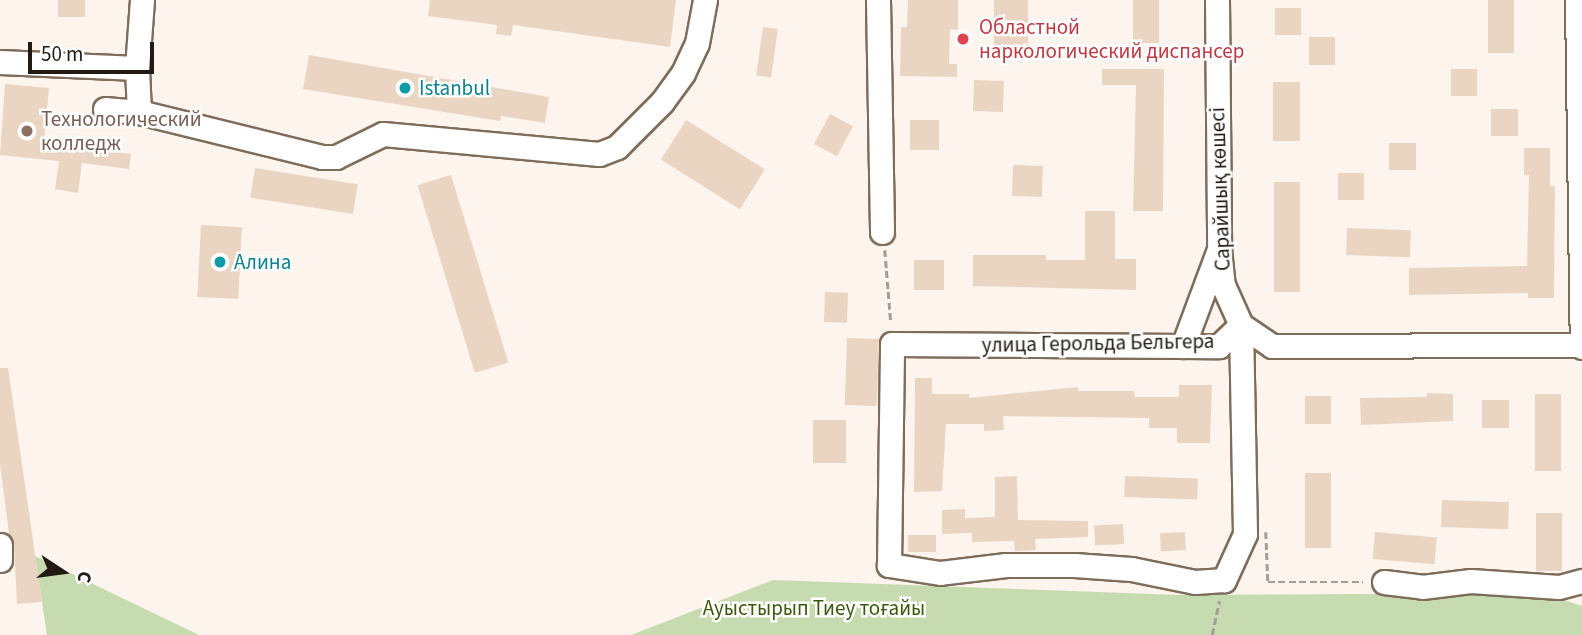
<!DOCTYPE html>
<html>
<head>
<meta charset="utf-8">
<style>
  body { margin:0 }
  #map { position:relative; width:1582px; height:635px; overflow:hidden; background:#fdf4ed; font-family:"Source Sans 3",sans-serif }
  div>[style] { position:absolute }
  [style*='--x'] { left:calc(var(--x)*1px); top:calc(var(--y)*1px); width:calc(var(--w)*1px); rotate:calc(var(--a)*1deg) }
  .green>* { inset:0; background:#c6dbb0 }
  .building>* { inset:0; background:#ead5c3; transform-origin:0 0 }
  .path>* { height:2.5px; margin-top:-1.25px; transform-origin:0; background:repeating-linear-gradient(90deg,#a59d96 0 7px,transparent 0 10.5px) }
  .roads { filter:drop-shadow(2px 0 #7f6d5c) drop-shadow(-2px 0 #7f6d5c) drop-shadow(0 2px #7f6d5c) drop-shadow(0 -2px #7f6d5c) }
  .minor>* { height:23px; margin:-11.5px; padding:0 11.5px; transform-origin:11.5px; border-radius:11.5px; background:#fff }
  .dots>* { width:19px; height:19px; translate:-50% -50%; box-sizing:border-box; border:4px solid #fff; border-radius:50% }
  span { translate:-50% -50%; white-space:nowrap; text-align:center; line-height:1.15; -webkit-text-stroke:5px #fff; paint-order:stroke }
  .health-label { font-size:21px; color:#be3a42 }
  .left { translate:0 -50%; text-align:left }
  .culture-label { font-size:21px; color:#0d838f }
  .education-label { font-size:21px; color:#785e54 }
  .street-label { font-size:21px; color:#211a13 }
  .park-label { font-size:21px; color:#3b590e }
  .north { position:absolute; left:28px; top:537px; width:70px; height:70px; -webkit-text-stroke:5px #fff; paint-order:stroke; rotate:103deg; font-size:19px; font-weight:700; line-height:28px; text-align:center; color:#211a13 }
  .north::after { content:''; display:block; margin:auto; width:24px; height:32px; background:#211a13; clip-path:polygon(50% 0,100% 100%,50% 72%,0 100%) }
  .scale { position:absolute; left:28px; top:42px; width:126px; height:32px; box-sizing:border-box; border:4px solid #211a13; border-top:0; padding-left:9px; font-size:21px; line-height:24px; white-space:nowrap; color:#211a13; -webkit-text-stroke:5px #fff; paint-order:stroke }
</style>
</head>
<body>
<div id="map">
  <div class="green">
    <div style="clip-path:polygon(35px 556px,199px 635px,47px 635px)"></div>
    <div style="clip-path:polygon(773px 580px,1180px 595px,1544px 593px,1582px 606px,1582px 635px,631px 635px)"></div>
  </div>
  <div class="building">
    <div style="left:58px;top:0;width:27px;height:17px"></div>
    <div style="clip-path:polygon(430px 0,676px 0,670px 47px,513px 25px,511px 36px,496px 34px,497px 25px,428px 16px)"></div>
    <div style="clip-path:polygon(908px 0,958px 0,958px 30px,950px 29px,949px 64px,957px 64px,957px 77px,900px 76px,901px 27px,907px 27px)"></div>
    <div style="left:994px;top:0;width:34px;height:48px"></div>
    <div style="left:1133px;top:0;width:26px;height:43px"></div>
    <div style="left:1488px;top:0;width:26px;height:53px"></div>
    <div style="left:1275px;top:8px;width:26px;height:27px"></div>
    <div style="left:763px;top:27px;width:15px;height:49px;rotate:8deg"></div>
    <div style="left:1309px;top:37px;width:26px;height:28px"></div>
    <div style="clip-path:polygon(309px 55px,549px 97px,545px 123px,501px 116px,500px 121px,303px 89px)"></div>
    <div style="clip-path:polygon(1102px 69px,1164px 69px,1163px 211px,1133px 211px,1136px 85px,1102px 85px)"></div>
    <div style="left:1451px;top:69px;width:26px;height:27px"></div>
    <div style="left:974px;top:80px;width:30px;height:31px;rotate:2deg"></div>
    <div style="left:1273px;top:82px;width:27px;height:59px"></div>
    <div style="clip-path:polygon(5px 84px,49px 88px,44px 141px,131px 154px,129px 169px,82px 163px,78px 193px,55px 189px,59px 161px,0 155px)"></div>
    <div style="left:1491px;top:109px;width:27px;height:27px"></div>
    <div style="left:830px;top:114px;width:26px;height:34px;rotate:28deg"></div>
    <div style="left:686px;top:120px;width:93px;height:47px;rotate:32deg"></div>
    <div style="left:910px;top:120px;width:29px;height:30px"></div>
    <div style="left:1389px;top:143px;width:27px;height:27px"></div>
    <div style="clip-path:polygon(1524px 148px,1550px 148px,1550px 186px,1555px 186px,1554px 298px,1528px 298px,1528px 293px,1409px 295px,1409px 268px,1527px 266px,1529px 175px,1524px 175px)"></div>
    <div style="left:1013px;top:165px;width:30px;height:31px;rotate:2deg"></div>
    <div style="left:255px;top:168px;width:104px;height:30px;rotate:9deg"></div>
    <div style="left:1338px;top:173px;width:26px;height:27px"></div>
    <div style="left:451px;top:175px;width:196px;height:35px;rotate:73deg"></div>
    <div style="left:1274px;top:182px;width:26px;height:110px"></div>
    <div style="clip-path:polygon(1085px 211px,1115px 211px,1115px 259px,1136px 259px,1136px 290px,973px 286px,973px 255px,1046px 255px,1046px 260px,1085px 260px)"></div>
    <div style="left:201px;top:225px;width:41px;height:72px;rotate:3deg"></div>
    <div style="left:1347px;top:228px;width:64px;height:27px;rotate:2deg"></div>
    <div style="left:914px;top:260px;width:30px;height:30px"></div>
    <div style="left:825px;top:292px;width:23px;height:30px;rotate:2deg"></div>
    <div style="left:847px;top:338px;width:32px;height:67px;rotate:2deg"></div>
    <div style="clip-path:polygon(0 368px,8px 368px,42px 602px,17px 604px,14px 545px,9px 534px,0 464px)"></div>
    <div style="clip-path:polygon(915px 378px,932px 378px,932px 394px,969px 394px,969px 398px,1078px 387px,1078px 391px,1134px 391px,1135px 397px,1179px 397px,1179px 385px,1212px 385px,1210px 443px,1177px 443px,1177px 428px,1149px 428px,1149px 418px,1003px 416px,1004px 430px,984px 431px,984px 424px,946px 424px,942px 491px,914px 492px)"></div>
    <div style="clip-path:polygon(1427px 393px,1453px 394px,1453px 421px,1361px 425px,1360px 398px,1427px 397px)"></div>
    <div style="left:1535px;top:394px;width:26px;height:77px"></div>
    <div style="left:1331px;top:396px;width:28px;height:26px;rotate:90deg"></div>
    <div style="left:1482px;top:400px;width:27px;height:28px"></div>
    <div style="left:813px;top:420px;width:33px;height:43px"></div>
    <div style="left:1305px;top:473px;width:26px;height:75px"></div>
    <div style="clip-path:polygon(1017px 476px,1018px 520px,1088px 521px,1088px 537px,1035px 539px,1036px 550px,1015px 551px,1014px 541px,972px 542px,972px 533px,942px 534px,942px 510px,965px 509px,965px 518px,995px 517px,995px 477px)"></div>
    <div style="left:1125px;top:476px;width:73px;height:21px;rotate:2deg"></div>
    <div style="left:1442px;top:500px;width:67px;height:27px;rotate:2deg"></div>
    <div style="left:1536px;top:513px;width:26px;height:58px"></div>
    <div style="left:1123px;top:524px;width:20px;height:29px;rotate:87deg"></div>
    <div style="left:1185px;top:532px;width:18px;height:25px;rotate:87deg"></div>
    <div style="left:1375px;top:532px;width:62px;height:27px;rotate:5deg"></div>
    <div style="left:936px;top:535px;width:17px;height:28px;rotate:90deg"></div>
  </div>
  <div class="path">
    <div style="--x:885;--y:250;--w:73;--a:85.3"></div>
    <div style="--x:1266;--y:532;--w:50;--a:87.7"></div>
    <div style="--x:1268;--y:582;--w:95;--a:0"></div>
    <div style="--x:1212;--y:635;--w:35;--a:-78"></div>
  </div>
  <div class="roads">
    <div class="minor">
      <div style="--x:878;--y:0;--w:232;--a:89"></div>
      <div style="--x:1217;--y:0;--w:249;--a:89.5"></div>
      <div style="--x:1219;--y:249;--w:36;--a:84"></div>
      <div style="--x:1223;--y:285;--w:44;--a:65.8"></div>
      <div style="--x:1241;--y:325;--w:209;--a:88.9"></div>
      <div style="--x:1245;--y:534;--w:51;--a:114.5"></div>
      <div style="--x:1224;--y:580;--w:29;--a:176"></div>
      <div style="--x:1195;--y:582;--w:65;--a:-168.5"></div>
      <div style="--x:1131;--y:569;--w:57;--a:-176"></div>
      <div style="--x:1074;--y:565;--w:68;--a:180"></div>
      <div style="--x:1006;--y:565;--w:66;--a:173.1"></div>
      <div style="--x:940;--y:573;--w:52;--a:-171.1"></div>
      <div style="--x:889;--y:565;--w:221;--a:-89.2"></div>
      <div style="--x:892;--y:344;--w:327;--a:0.4"></div>
      <div style="--x:1219;--y:346;--w:30;--a:-44"></div>
      <div style="--x:1577;--y:0;--w:347;--a:89.2"></div>
      <div style="--x:0;--y:62;--w:137;--a:2.5"></div>
      <div style="--x:105;--y:109;--w:34;--a:5"></div>
      <div style="--x:139;--y:112;--w:188;--a:13.8"></div>
      <div style="--x:322;--y:157;--w:14;--a:0"></div>
      <div style="--x:336;--y:157;--w:52;--a:-26.1"></div>
      <div style="--x:383;--y:134;--w:217;--a:5.3"></div>
      <div style="--x:599;--y:154;--w:19;--a:-21"></div>
      <div style="--x:617;--y:147;--w:64;--a:-45"></div>
      <div style="--x:662;--y:102;--w:36;--a:-54"></div>
      <div style="--x:683;--y:73;--w:33;--a:-65"></div>
      <div style="--x:697;--y:43;--w:44;--a:-79.5"></div>
      <div style="--x:139;--y:112;--w:44;--a:-92.6"></div>
      <div style="--x:137;--y:68;--w:68;--a:-85.8"></div>
      <div style="--x:1241;--y:325;--w:37;--a:34"></div>
      <div style="--x:1272;--y:346;--w:310;--a:-0.2"></div>
      <div style="--x:1183;--y:346;--w:100;--a:-69.6"></div>
      <div style="--x:0;--y:545;--w:15;--a:90"></div>
      <div style="--x:1384;--y:582;--w:38;--a:7"></div>
      <div style="--x:1422;--y:587;--w:49;--a:-7"></div>
      <div style="--x:1471;--y:581;--w:88;--a:3.9"></div>
      <div style="--x:1559;--y:587;--w:24;--a:-15"></div>
    </div>
  </div>
  <div class="dots">
    <div style="left:963px;top:39px;background:#e0444e"></div>
    <div style="left:405px;top:88px;background:#0f9aa8"></div>
    <div style="left:27px;top:131px;background:#8d6e63"></div>
    <div style="left:220px;top:262px;background:#0f9aa8"></div>
  </div>
  <div class="health-label">
    <span class="left" style="left:979px;top:39px">Областной<br>наркологический диспансер</span>
  </div>
  <div class="culture-label">
    <span class="left" style="left:419px;top:88px">Istanbul</span>
    <span class="left" style="left:234px;top:262px">Алина</span>
  </div>
  <div class="education-label">
    <span class="left" style="left:41px;top:131px">Технологический<br>колледж</span>
  </div>
  <div class="street-label">
    <span style="left:1220px;top:189px;rotate:-92deg">Сарайшық көшесі</span>
    <span style="left:1098px;top:343px;rotate:-1deg">улица Герольда Бельгера</span>
  </div>
  <div class="park-label">
    <span style="left:814px;top:608px">Ауыстырып Тиеу тоғайы</span>
  </div>
  <div class="north">С</div>
  <div class="scale">50 m</div>
</div>
</body>
</html>
